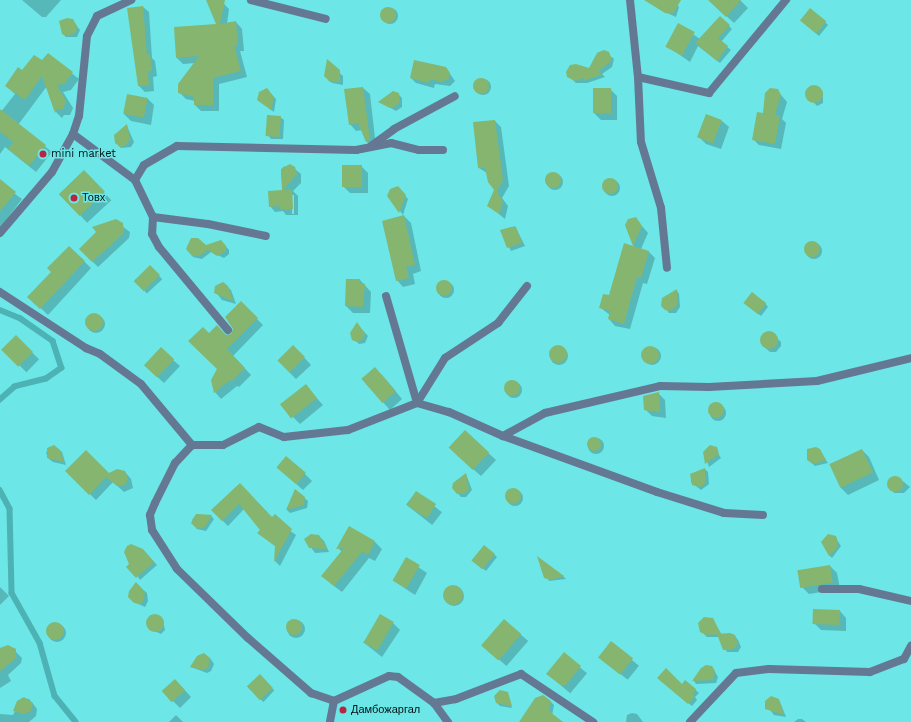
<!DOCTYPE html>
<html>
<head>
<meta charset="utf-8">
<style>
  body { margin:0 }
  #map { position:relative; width:911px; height:722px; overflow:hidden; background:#6ce6e7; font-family:"Work Sans",sans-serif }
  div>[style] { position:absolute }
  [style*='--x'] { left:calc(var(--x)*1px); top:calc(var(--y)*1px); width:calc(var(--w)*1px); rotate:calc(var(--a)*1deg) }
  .shadow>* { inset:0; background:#0003; transform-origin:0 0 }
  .round { border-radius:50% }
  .stream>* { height:5.5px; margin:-2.75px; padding:0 2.75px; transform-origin:2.75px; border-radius:2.75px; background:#4cb2b3 }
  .building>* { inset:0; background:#86b56f; transform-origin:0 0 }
  .minor>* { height:8px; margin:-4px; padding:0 4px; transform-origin:4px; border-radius:4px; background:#647894 }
  .dots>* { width:11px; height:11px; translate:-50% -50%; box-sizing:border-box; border:2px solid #6ce6e7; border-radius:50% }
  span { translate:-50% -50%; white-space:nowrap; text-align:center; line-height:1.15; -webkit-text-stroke:3px #6ce6e7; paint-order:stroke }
  .poi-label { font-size:11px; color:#001314 }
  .left { translate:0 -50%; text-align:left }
</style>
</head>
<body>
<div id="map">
  <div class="shadow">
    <div style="clip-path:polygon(22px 0,61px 0,46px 17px,42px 17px)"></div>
    <div style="clip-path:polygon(663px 0,673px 0,679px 7px,676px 17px,665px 12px)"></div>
    <div style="clip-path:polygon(709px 0,740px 0,748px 8px,734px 23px)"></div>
    <div style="clip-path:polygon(223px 3px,229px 9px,227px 24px,236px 22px,242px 29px,244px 51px,240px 51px,247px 77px,219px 84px,219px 111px,201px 111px,195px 105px,195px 101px,186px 99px,179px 92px,195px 63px,183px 64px,177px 58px,218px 25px)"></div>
    <div style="clip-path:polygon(143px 7px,149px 12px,152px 58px,155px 61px,157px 76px,153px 77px,154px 91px,145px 92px,139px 86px,128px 9px)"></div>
    <div class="round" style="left:382px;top:8px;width:16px;height:16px"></div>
    <div style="clip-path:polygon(720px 17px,732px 29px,721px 42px,731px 50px,720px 63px,698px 46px,690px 62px,667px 46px,678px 24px,700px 39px)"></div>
    <div style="clip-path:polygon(72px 20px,80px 30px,77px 37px,66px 37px,63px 34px)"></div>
    <div style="clip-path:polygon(801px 20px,825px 22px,828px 25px,819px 36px)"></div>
    <div style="clip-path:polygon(604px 51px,614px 59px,612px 67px,602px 74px,605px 77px,587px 83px,576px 83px,567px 74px,590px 70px,599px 52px)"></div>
    <div style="clip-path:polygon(48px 54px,79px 79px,71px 90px,63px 92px,73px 108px,70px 115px,64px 115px,62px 118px,56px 112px,47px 86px,18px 125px,52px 152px,36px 172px,5px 147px,0 154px,0 113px,15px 94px,6px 86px,22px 71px,42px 62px)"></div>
    <div style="clip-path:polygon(327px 61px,343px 76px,343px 85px,332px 83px,328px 80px)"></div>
    <div style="clip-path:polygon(446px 68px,455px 81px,450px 86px,435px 84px,434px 88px,416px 83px,411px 78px)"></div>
    <div class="round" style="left:475px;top:79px;width:16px;height:16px"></div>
    <div style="clip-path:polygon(813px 86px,823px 93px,823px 103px,817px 106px,806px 94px)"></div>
    <div style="clip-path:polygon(363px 88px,370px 94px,376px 147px,373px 148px,366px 141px,362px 130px,356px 131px,350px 124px)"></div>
    <div style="clip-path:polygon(610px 89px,617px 96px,617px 120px,601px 120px,594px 113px)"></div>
    <div style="clip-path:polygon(776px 89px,787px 102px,782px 119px,786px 123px,781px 149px,759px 145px,753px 139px)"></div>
    <div style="clip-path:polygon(262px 91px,270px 93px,276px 99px,274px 112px,258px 100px)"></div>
    <div style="clip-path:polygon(398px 94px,402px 98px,402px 107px,396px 111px,380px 102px)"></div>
    <div style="clip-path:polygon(147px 98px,154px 105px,151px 125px,131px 121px,124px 114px)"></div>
    <div style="clip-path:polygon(280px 117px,284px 120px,283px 139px,271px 139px,268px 135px)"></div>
    <div style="clip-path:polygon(495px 121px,501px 127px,509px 186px,502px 198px,508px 206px,505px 219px,489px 206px,495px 190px,487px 173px,479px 168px)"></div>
    <div style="clip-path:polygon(722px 121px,729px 127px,721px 149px,706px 144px,699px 137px)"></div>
    <div style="clip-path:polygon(127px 126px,134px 142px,131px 147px,121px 148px,118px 145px)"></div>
    <div style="clip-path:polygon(evenodd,290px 165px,301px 174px,301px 183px,293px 191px,298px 196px,298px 215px,286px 215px,283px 211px,275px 212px,270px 206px,283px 191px,281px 172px,283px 167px,290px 165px,292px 195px,294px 195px,294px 214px,292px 214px,292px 195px)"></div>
    <div style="clip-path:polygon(361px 166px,368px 173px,368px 193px,350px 193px,343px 186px)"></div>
    <div style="left:84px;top:171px;width:40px;height:33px;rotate:47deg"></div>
    <div class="round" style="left:547px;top:174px;width:16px;height:16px"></div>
    <div class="round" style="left:604px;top:180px;width:16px;height:16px"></div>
    <div style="clip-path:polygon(0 183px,22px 199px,0 228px)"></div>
    <div style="clip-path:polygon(398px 188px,408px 199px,403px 215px,388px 195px)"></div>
    <div style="clip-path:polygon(404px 216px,411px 223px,421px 271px,413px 274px,415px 284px,403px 287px,397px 280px)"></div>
    <div style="clip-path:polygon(636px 219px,648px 233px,641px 249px,649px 252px,655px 258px,647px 284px,643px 283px,630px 329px,615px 326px,609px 319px,610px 315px,601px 308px,610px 297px,634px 247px,626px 227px)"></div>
    <div style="clip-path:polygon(115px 221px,130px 232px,129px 238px,98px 267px,80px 249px)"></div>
    <div style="clip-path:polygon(515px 226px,525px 246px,511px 251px,501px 231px)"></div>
    <div style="clip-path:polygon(194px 239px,206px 246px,224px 244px,229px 250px,229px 254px,224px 258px,211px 252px,202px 259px,193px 257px,187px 246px)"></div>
    <div class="round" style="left:806px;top:243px;width:16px;height:16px"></div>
    <div style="clip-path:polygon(69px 247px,91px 268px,48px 315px,29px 297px,52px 272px)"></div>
    <div style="left:150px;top:266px;width:18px;height:21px;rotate:47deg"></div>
    <div style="clip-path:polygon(360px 280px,371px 292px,370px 313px,353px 313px,346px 306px)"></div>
    <div class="round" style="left:438px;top:282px;width:16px;height:16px"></div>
    <div style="clip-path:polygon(223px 283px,231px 290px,236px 304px,222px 300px,215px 291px,217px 285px)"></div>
    <div style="clip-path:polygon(677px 291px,679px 294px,680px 307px,676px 313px,669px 313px,666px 309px)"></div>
    <div style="clip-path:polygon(241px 303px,263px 325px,233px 356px,251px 375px,239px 387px,237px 386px,221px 399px,215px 392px,218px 369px,209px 334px,232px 335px)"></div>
    <div style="clip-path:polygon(765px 303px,768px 307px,761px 316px,748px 306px)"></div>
    <div class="round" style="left:87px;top:315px;width:18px;height:18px"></div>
    <div style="clip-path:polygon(357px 324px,368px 336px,365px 343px,359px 344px,356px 341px)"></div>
    <div style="clip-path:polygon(766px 332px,772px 333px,781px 342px,781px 346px,776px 352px,770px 352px,762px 345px,761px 339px)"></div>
    <div style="left:16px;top:337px;width:32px;height:18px;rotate:44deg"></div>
    <div class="round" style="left:550px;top:347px;width:18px;height:18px"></div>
    <div class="round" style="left:643px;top:347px;width:18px;height:18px"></div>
    <div style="clip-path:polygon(300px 353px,311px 365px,296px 379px,289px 372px)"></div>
    <div style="clip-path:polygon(173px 360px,180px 366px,164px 383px,152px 372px)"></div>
    <div style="clip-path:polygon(382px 375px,402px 399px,390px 410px,363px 380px)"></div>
    <div class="round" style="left:506px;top:382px;width:16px;height:16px"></div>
    <div style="clip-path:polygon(312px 393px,323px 405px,300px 424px,293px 417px)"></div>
    <div style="clip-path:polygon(658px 393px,665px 400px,666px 418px,652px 416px,645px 409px)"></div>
    <div class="round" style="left:710px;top:405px;width:16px;height:16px"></div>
    <div style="clip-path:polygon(465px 432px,496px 460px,481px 476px,457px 455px)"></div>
    <div class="round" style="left:588px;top:438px;width:16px;height:16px"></div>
    <div style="clip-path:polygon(54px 446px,62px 452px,66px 465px,53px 462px,49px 459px,46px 453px,48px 449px)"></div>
    <div style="clip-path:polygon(708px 447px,714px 447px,721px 458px,709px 467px,704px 452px)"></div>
    <div style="clip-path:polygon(862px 450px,869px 457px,879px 480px,848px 495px,841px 488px,830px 464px)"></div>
    <div style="clip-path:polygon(819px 451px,828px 463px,815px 466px,808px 460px)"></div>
    <div style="clip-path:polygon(705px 469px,708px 472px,709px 484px,701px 490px,691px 482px,691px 475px)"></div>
    <div style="clip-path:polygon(66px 471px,109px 475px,125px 472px,131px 479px,133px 488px,124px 492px,113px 482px,96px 500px)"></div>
    <div style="clip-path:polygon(285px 474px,305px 474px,312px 481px,303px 490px)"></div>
    <div style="clip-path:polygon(466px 474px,472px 490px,466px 497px,461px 497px,453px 488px,456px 481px)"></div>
    <div style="clip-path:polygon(892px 478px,899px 478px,910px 487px,904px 493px,894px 493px,888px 481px)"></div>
    <div style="clip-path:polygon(240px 484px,272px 518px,296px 535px,280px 566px,275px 561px,276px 547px,259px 533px,261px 530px,244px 509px,228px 526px,212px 510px)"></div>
    <div class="round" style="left:507px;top:490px;width:16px;height:16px"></div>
    <div style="clip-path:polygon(295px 490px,308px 501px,307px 508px,290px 513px,287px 510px)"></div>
    <div style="left:416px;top:492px;width:33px;height:16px;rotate:38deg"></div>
    <div style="clip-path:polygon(196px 515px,211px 516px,214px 519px,206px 531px,197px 529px,192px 520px)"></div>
    <div style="clip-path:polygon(320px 537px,324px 541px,329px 552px,315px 553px,305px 539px)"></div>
    <div style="clip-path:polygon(835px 537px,841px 546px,832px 558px,829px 555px)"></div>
    <div style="clip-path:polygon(375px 542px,382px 549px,375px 561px,369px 558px,342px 592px,330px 583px,342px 552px,338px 548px)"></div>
    <div style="clip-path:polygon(147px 554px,157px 565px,140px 580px,131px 565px)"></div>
    <div style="clip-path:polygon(494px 554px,497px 557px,486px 571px,477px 564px)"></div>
    <div style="clip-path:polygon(406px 559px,427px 573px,415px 595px,394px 581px)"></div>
    <div style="clip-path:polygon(539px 559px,563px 576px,566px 579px,549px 581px)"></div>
    <div style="clip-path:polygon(830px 566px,837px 573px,840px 589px,809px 594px,802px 587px)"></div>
    <div style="clip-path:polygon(136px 584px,147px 593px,148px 601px,145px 607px,134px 602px)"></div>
    <div class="round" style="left:444px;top:586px;width:20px;height:20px"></div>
    <div style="clip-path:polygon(0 587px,9px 596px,0 605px)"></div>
    <div style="clip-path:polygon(840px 611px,846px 618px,846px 631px,821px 630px,814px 623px)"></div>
    <div style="clip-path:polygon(150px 615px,163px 621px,165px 630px,161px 634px,150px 629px,147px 625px)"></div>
    <div style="left:504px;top:620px;width:32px;height:33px;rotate:41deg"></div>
    <div class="round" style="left:287px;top:620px;width:18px;height:18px"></div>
    <div style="clip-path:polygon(713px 621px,722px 635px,735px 636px,738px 640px,741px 647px,738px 652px,727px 652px,719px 637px,707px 637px,704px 634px)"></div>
    <div style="clip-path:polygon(393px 623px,400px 630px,382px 657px,363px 642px)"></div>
    <div class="round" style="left:48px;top:624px;width:18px;height:18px"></div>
    <div style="left:611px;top:643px;width:36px;height:18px;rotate:39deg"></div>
    <div style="clip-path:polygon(0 652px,16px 652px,22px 658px,21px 663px,8px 675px,11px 681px,0 688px)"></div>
    <div style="left:564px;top:654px;width:30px;height:26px;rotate:40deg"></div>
    <div style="clip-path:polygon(199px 655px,210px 658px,214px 664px,211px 671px,207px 673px,191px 667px)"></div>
    <div style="clip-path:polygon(712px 667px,718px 677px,716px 683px,696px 684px,694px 681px,702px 669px)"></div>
    <div style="left:259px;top:676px;width:21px;height:16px;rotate:43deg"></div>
    <div style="clip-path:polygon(661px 681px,682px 685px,686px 681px,699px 693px,695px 697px,697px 700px,692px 706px)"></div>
    <div style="clip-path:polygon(182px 687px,191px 697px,180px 708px,163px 691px)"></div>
    <div style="clip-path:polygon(507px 694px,512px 708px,500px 706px,497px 703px)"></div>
    <div style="clip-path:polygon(22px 698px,29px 699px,34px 705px,37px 709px,36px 716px,29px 722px,0 722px,0 714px,13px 715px)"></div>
    <div style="clip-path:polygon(776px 698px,780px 702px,786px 717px,774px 715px,765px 703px)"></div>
    <div style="clip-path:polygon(550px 701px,554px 705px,551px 721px,520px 722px)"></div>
    <div style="clip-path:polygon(632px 713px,637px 714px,643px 722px,626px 722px,627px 715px)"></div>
    <div style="clip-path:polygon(176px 715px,183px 722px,169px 722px)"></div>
    <div style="clip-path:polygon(798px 719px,802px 719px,806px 722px,794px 722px)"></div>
  </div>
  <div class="stream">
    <div style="--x:0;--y:310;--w:22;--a:22"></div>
    <div style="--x:20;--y:318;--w:40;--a:34.9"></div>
    <div style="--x:53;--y:341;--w:28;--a:72"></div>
    <div style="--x:62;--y:368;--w:19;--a:145"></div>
    <div style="--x:46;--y:379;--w:32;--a:166"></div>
    <div style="--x:15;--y:387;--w:20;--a:139"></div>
    <div style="--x:0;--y:490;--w:21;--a:62"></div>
    <div style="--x:10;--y:509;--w:84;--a:88.6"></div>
    <div style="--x:12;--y:593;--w:57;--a:60.8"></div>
    <div style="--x:40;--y:643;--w:55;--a:74.2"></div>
    <div style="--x:55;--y:696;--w:33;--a:51"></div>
  </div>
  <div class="building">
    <div style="clip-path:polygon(206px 0,225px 0,220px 24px,236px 21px,238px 45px,234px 45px,241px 71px,213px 78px,213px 105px,194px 105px,194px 97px,178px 93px,178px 84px,199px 56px,176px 58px,174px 27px,216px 24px)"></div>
    <div style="clip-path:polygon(644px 0,681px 0,673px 14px,665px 13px)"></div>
    <div style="clip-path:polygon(708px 0,741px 0,726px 17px)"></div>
    <div style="clip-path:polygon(143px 6px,147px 55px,150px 54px,152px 71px,148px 71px,149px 85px,138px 86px,127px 8px)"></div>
    <div class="round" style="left:380px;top:7px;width:16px;height:16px"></div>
    <div style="left:810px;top:8px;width:21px;height:16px;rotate:39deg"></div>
    <div style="clip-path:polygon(720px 16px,730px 25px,718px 38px,728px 46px,717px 61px,695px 43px)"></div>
    <div style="clip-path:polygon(67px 18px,73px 19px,77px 26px,76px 32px,68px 36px,62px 34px,59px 21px)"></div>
    <div style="left:678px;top:23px;width:19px;height:27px;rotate:28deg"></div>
    <div style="clip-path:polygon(604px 50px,609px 52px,612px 60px,598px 72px,603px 74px,583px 81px,584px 78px,575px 81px,567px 77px,566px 72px,570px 65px,576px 64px,589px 68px,597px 53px)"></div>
    <div style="clip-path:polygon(48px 53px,73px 72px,64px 84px,57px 85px,66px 101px,63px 109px,57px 109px,55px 113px,42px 76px,25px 100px,5px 86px,18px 67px,22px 70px,34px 55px,42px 60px)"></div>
    <div style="clip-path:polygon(327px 59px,340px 70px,340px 82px,330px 82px,324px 76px)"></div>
    <div style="clip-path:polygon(414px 60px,446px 67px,450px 73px,449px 78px,442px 82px,430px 79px,429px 83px,410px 78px)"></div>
    <div class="round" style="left:473px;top:78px;width:16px;height:16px"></div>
    <div class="round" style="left:805px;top:85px;width:18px;height:18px"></div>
    <div style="clip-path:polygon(363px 87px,370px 140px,366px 142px,358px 123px,349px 125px,344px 89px)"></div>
    <div style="clip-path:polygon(267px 88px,274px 97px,271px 110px,257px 100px,259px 92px)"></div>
    <div style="left:593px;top:88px;width:18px;height:25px"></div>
    <div style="clip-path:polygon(770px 88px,778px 89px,781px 95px,775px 115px,780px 116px,775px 144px,752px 140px,757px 112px,763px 113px,765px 93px)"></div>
    <div style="clip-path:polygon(393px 91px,399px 93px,400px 101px,397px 106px,390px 108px,378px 102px)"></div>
    <div style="left:127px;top:94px;width:21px;height:20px;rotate:11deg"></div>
    <div style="clip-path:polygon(0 109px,46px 145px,29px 166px,8px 149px,13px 142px,0 132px)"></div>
    <div style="left:706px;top:114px;width:17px;height:25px;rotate:21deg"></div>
    <div style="left:267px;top:115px;width:14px;height:21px;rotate:4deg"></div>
    <div style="clip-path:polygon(495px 120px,503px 180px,497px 191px,503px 202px,499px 214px,487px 206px,494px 190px,488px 182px,485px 168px,478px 168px,473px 122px)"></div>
    <div style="clip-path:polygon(127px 124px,130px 140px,125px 146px,120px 147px,115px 143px,114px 135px)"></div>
    <div style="clip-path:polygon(290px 164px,295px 167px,297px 174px,283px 190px,292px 189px,293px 209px,280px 210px,280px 206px,269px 207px,268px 191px,282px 190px,281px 169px)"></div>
    <div style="left:342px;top:165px;width:20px;height:22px"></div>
    <div style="left:84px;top:170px;width:30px;height:35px;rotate:46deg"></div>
    <div class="round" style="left:545px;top:172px;width:16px;height:16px"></div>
    <div class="round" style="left:602px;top:178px;width:16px;height:16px"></div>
    <div style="clip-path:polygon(0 179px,16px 192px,0 211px)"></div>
    <div style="clip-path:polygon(398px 186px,406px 195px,399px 213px,387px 196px,390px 189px)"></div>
    <div style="clip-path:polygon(404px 215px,415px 265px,406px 267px,409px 278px,396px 281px,382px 221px)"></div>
    <div style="clip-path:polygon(636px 217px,642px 226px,633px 246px,649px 251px,641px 278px,637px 277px,624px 324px,608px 319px,610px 311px,599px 308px,603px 294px,609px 295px,624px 243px,633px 246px,625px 225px,628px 219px)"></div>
    <div style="clip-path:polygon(116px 219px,123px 223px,124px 233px,92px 262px,79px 249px,96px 232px,92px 227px)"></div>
    <div style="clip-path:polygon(511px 227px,516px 227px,522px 243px,507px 248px,500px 230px)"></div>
    <div style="clip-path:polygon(191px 238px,198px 238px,206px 245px,221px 240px,226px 246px,226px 251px,217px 256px,208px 250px,199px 256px,192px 256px,186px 249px)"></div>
    <div class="round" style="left:804px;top:241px;width:16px;height:16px"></div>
    <div style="clip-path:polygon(69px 246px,85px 261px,40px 309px,27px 297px,51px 272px,47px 268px)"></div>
    <div style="left:150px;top:265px;width:14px;height:23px;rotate:45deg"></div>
    <div style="clip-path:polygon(346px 279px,360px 279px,360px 283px,365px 284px,363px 307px,345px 306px)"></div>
    <div class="round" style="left:436px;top:280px;width:16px;height:16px"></div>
    <div style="clip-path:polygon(223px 282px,228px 286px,233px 301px,214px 293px,215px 286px)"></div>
    <div style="clip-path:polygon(677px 289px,677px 306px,670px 311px,665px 310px,661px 306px,662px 298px)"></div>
    <div style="left:752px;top:292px;width:18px;height:14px;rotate:38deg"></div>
    <div style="clip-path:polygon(241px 301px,258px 318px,227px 349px,245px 368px,232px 381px,230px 380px,214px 393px,211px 380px,217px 369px,188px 341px,203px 327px,209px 333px,217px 325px,226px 335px,231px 334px,233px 329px,225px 317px)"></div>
    <div class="round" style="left:85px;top:313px;width:18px;height:18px"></div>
    <div style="clip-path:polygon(357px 322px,365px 334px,362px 340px,357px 342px,352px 340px,350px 333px)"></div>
    <div class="round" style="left:760px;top:331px;width:18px;height:18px"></div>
    <div style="left:16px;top:335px;width:24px;height:21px;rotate:45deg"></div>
    <div style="left:293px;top:345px;width:17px;height:22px;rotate:45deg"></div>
    <div class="round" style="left:549px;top:345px;width:18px;height:18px"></div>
    <div class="round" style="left:641px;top:346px;width:18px;height:18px"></div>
    <div style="left:161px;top:347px;width:18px;height:25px;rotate:43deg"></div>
    <div style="left:375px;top:367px;width:32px;height:18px;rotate:49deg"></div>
    <div class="round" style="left:504px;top:380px;width:16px;height:16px"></div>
    <div style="left:306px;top:384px;width:18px;height:33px;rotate:52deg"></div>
    <div style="clip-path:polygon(659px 392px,660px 412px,644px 410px,643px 396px)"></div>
    <div class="round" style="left:708px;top:402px;width:16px;height:16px"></div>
    <div style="left:465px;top:430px;width:33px;height:24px;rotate:43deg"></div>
    <div class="round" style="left:587px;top:437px;width:14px;height:14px"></div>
    <div style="clip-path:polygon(54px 445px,60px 450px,64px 462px,47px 458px,47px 448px)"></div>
    <div style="clip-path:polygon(710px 445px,717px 447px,719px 454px,705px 464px,703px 452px)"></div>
    <div style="clip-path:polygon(816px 447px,820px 449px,826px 460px,814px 464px,807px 460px,807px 449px)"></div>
    <div style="left:862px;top:449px;width:26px;height:36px;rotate:65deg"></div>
    <div style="clip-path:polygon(86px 450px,109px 473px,117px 469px,125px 471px,128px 479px,125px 485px,117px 486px,106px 477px,89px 495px,65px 471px)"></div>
    <div style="left:286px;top:456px;width:26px;height:15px;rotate:40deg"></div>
    <div style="clip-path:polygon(705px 468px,705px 483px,700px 487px,692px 485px,690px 474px)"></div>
    <div style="clip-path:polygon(466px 473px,469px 489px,465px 494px,457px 494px,452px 488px,453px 483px)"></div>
    <div class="round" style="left:887px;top:476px;width:16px;height:16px"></div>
    <div style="clip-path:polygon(240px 483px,272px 517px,275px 514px,292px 529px,274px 562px,275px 546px,257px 533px,260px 530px,239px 504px,222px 521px,211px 510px)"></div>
    <div class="round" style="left:505px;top:488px;width:16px;height:16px"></div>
    <div style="clip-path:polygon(295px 489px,305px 497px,304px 505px,286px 510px)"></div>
    <div style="left:416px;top:491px;width:24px;height:17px;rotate:33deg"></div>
    <div style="clip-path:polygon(196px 514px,198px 514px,212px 515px,205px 527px,197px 529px,191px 523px)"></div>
    <div style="clip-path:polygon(349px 526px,375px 541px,368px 555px,362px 552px,334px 586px,321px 576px,344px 548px,336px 549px)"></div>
    <div style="clip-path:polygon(311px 534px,319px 535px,327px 549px,309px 548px,304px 539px)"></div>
    <div style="clip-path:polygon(828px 534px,836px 536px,838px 542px,837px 548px,829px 556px,821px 542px)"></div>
    <div style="clip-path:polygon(131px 544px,143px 549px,154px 562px,136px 578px,126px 567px,129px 564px,124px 552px,127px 546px)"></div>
    <div style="left:484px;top:545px;width:14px;height:20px;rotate:39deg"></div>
    <div style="clip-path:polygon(537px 556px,564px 576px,550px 580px,544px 578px)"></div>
    <div style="left:406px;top:557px;width:16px;height:27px;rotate:30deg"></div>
    <div style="left:830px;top:565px;width:18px;height:33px;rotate:81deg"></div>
    <div style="clip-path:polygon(136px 582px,145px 592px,142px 604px,134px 603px,128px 597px,129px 591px)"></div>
    <div class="round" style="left:443px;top:585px;width:20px;height:20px"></div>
    <div style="left:813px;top:609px;width:27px;height:15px;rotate:2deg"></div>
    <div style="left:380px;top:614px;width:16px;height:33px;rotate:30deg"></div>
    <div class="round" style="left:146px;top:614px;width:18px;height:18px"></div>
    <div style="clip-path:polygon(704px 617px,713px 618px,721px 634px,706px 635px,700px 632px,698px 623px)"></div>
    <div class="round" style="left:286px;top:619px;width:16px;height:16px"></div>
    <div style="left:504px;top:619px;width:23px;height:35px;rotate:41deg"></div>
    <div class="round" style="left:46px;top:622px;width:18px;height:18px"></div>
    <div style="clip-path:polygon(730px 633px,735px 635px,738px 644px,732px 650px,723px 650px,717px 634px)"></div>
    <div style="left:611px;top:641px;width:28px;height:21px;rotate:38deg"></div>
    <div style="clip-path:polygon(8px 645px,16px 649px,16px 658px,0 671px,0 648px)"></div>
    <div style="clip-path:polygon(564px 652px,581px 666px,566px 685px,561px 685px,546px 674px)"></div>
    <div style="clip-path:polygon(204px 653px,210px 658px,208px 668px,203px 670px,190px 667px,197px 656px)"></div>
    <div style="clip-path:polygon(706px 665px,712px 666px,715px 671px,713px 680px,692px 681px,701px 668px)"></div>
    <div style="clip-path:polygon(666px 668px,682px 684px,685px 680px,696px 689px,693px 694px,695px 696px,688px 704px,657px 678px)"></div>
    <div style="left:260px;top:674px;width:19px;height:18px;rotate:47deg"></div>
    <div style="left:175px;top:679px;width:15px;height:18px;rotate:48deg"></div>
    <div style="clip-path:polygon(500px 690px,508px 692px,512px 706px,496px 703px,494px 696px)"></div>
    <div style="clip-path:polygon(543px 695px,551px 701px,549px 711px,563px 722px,519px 722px,535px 698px)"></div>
    <div style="clip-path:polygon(771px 696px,779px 699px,784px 715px,765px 709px,765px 701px)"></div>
    <div style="clip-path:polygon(24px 697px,33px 703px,31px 711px,24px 714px,13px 711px,17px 701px)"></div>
  </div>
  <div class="minor">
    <div style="--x:251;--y:0;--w:77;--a:14.2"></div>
    <div style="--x:630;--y:0;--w:77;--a:84.1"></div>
    <div style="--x:638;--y:77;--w:73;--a:12.7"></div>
    <div style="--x:709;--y:93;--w:121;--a:-50.4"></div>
    <div style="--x:638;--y:77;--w:65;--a:87.4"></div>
    <div style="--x:641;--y:142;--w:69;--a:73.1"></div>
    <div style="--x:661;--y:208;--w:60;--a:84.3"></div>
    <div style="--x:73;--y:134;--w:77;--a:36.6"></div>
    <div style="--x:135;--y:180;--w:17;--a:-59"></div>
    <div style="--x:144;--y:165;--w:38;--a:-30"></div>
    <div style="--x:177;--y:146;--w:179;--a:1.3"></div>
    <div style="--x:356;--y:150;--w:36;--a:-11"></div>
    <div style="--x:391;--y:143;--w:29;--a:14"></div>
    <div style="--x:419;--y:150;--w:24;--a:0"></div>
    <div style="--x:371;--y:146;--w:29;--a:-36"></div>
    <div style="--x:394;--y:129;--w:69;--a:-28.4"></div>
    <div style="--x:135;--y:180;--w:41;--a:64.1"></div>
    <div style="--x:153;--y:217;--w:55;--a:7.3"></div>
    <div style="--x:208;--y:224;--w:59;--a:11.7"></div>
    <div style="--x:153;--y:217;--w:17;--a:93"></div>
    <div style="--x:152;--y:234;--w:15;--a:62"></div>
    <div style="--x:159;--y:247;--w:108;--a:50.3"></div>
    <div style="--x:0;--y:233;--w:80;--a:-49.6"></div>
    <div style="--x:52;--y:172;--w:43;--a:-61.1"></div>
    <div style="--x:73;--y:134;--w:19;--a:-72"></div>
    <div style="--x:79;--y:116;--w:80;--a:-84.3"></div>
    <div style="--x:87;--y:36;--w:22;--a:-63"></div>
    <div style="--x:97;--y:16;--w:38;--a:-25"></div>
    <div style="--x:0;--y:292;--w:103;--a:33.1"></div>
    <div style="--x:86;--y:348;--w:15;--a:23"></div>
    <div style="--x:100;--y:354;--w:51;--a:36.2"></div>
    <div style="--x:141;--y:384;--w:80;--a:50.1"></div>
    <div style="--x:192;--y:445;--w:25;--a:133"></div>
    <div style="--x:175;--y:463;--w:45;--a:116.6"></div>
    <div style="--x:155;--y:503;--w:13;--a:113"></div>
    <div style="--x:150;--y:515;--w:15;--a:82"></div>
    <div style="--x:152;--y:530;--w:46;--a:57.3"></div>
    <div style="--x:177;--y:569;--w:99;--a:44.2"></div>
    <div style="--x:248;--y:638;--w:84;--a:41.1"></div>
    <div style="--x:311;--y:693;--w:24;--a:19"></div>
    <div style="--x:334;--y:701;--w:21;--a:101"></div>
    <div style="--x:386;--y:296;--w:111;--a:73.8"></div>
    <div style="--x:417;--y:403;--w:53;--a:-58.1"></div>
    <div style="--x:445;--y:358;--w:64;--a:-33.4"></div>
    <div style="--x:498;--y:323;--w:47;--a:-51.9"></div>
    <div style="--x:503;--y:436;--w:164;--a:20"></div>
    <div style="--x:657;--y:492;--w:70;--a:17.4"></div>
    <div style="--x:724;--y:513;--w:39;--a:3"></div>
    <div style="--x:192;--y:445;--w:31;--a:0"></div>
    <div style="--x:223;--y:445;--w:40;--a:-26.6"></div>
    <div style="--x:259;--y:427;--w:27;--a:22"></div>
    <div style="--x:284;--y:437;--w:64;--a:-6.2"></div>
    <div style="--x:348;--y:430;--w:74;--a:-21.4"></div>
    <div style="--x:417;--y:403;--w:33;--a:16"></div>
    <div style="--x:449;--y:412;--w:59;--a:24"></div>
    <div style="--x:503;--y:436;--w:48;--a:-28.7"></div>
    <div style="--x:545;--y:413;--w:118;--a:-13.2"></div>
    <div style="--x:660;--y:386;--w:49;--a:1.2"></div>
    <div style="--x:709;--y:387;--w:108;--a:-3.2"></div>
    <div style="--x:817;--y:381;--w:97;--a:-13.7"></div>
    <div style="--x:822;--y:589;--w:37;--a:0"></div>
    <div style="--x:859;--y:589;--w:53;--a:13"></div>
    <div style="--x:334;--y:701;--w:60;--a:-24.4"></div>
    <div style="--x:389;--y:676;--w:9;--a:6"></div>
    <div style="--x:398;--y:677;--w:44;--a:35.8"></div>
    <div style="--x:434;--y:703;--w:22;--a:-10"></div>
    <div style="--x:456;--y:699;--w:70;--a:-21"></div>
    <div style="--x:521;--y:674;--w:87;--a:33.7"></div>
    <div style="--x:434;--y:703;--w:24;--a:54"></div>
    <div style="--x:690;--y:722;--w:67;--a:-46.8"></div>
    <div style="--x:736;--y:673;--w:33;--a:-7"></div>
    <div style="--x:769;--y:669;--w:101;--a:1.7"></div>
    <div style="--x:870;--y:672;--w:36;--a:-21"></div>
    <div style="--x:904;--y:659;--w:15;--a:-62"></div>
  </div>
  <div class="dots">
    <div style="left:43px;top:154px;background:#b72542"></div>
    <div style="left:74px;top:198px;background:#b72542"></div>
    <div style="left:343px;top:710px;background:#b72542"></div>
  </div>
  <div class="poi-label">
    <span class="left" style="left:51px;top:154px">mini market</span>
    <span class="left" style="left:82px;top:198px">Товх</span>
    <span class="left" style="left:351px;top:710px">Дамбожаргал</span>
  </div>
</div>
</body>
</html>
